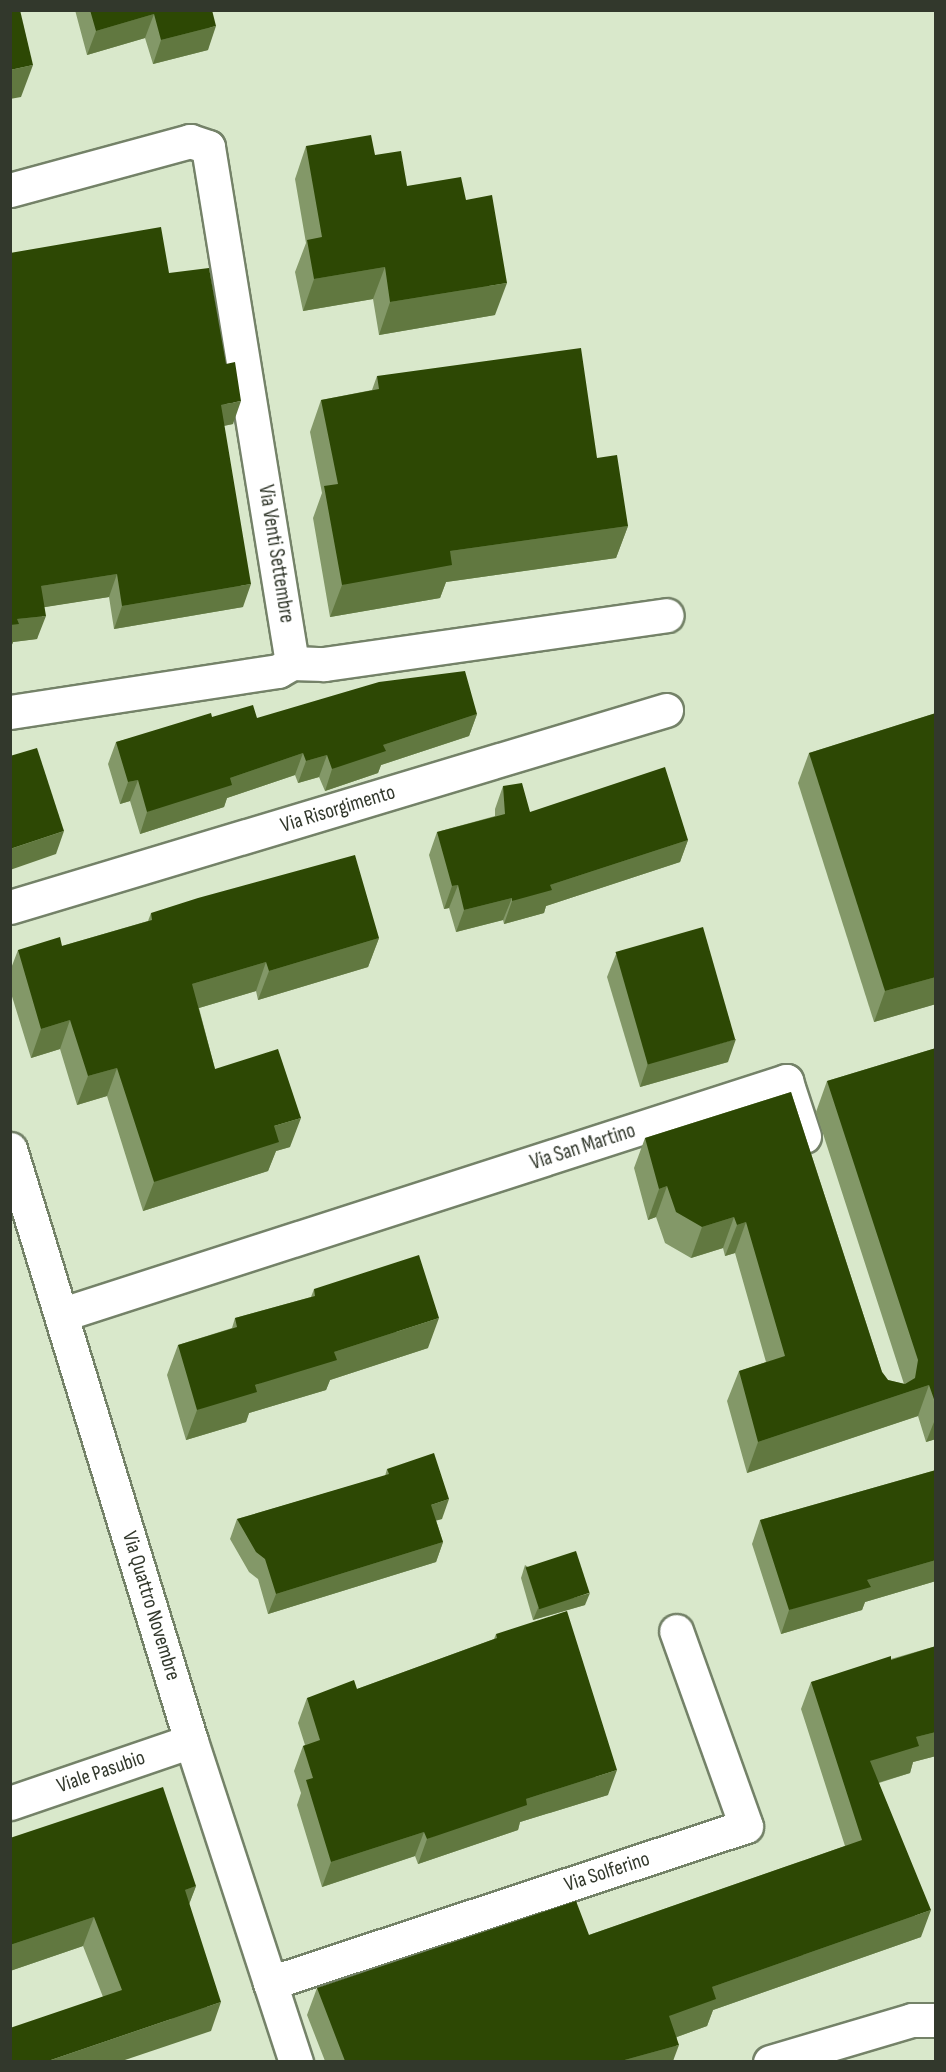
<!DOCTYPE html>
<html>
<head>
<meta charset="utf-8">
<style>
  body { margin:0 }
  #map { position:relative; width:946px; height:2072px; overflow:hidden; background:#d9e8cb; font-family:"Sofia Sans Condensed",sans-serif }
  div>[style] { position:absolute }
  [style*='--x'] { left:calc(var(--x)*1px); top:calc(var(--y)*1px); width:calc(var(--w)*1px); rotate:calc(var(--a)*1deg) }
  .roads { filter:drop-shadow(2px 0 #748268) drop-shadow(-2px 0 #748268) drop-shadow(0 2px #748268) drop-shadow(0 -2px #748268) }
  .minor>* { height:33px; margin:-16.5px; padding:0 16.5px; transform-origin:16.5px; border-radius:16.5px; background:#fff }
  .tertiary>* { height:33px; margin:-16.5px; padding:0 16.5px; transform-origin:16.5px; border-radius:16.5px; background:#fff }
  .wall>* { inset:0; background:#839868 }
  .shaded-wall>* { inset:0; background:#617840 }
  .building>* { inset:0; background:#2d4804; transform-origin:0 0 }
  span { translate:-50% -50%; white-space:nowrap; text-align:center; line-height:1.15; -webkit-text-stroke:6px #fff; paint-order:stroke }
  .street-label { font-size:21px; color:#32382c }
  .frame { position:absolute; inset:0; border:12px solid #32382c; pointer-events:none }
</style>
</head>
<body>
<div id="map">
  <div class="roads">
    <div class="minor">
      <div style="--x:10;--y:190;--w:187;--a:-15.2"></div>
      <div style="--x:190;--y:141;--w:19;--a:18"></div>
      <div style="--x:208;--y:147;--w:523;--a:80.75"></div>
      <div style="--x:292;--y:663;--w:16;--a:150"></div>
      <div style="--x:278;--y:671;--w:271;--a:171.3"></div>
      <div style="--x:292;--y:663;--w:32;--a:2"></div>
      <div style="--x:324;--y:664;--w:346;--a:-8.1"></div>
      <div style="--x:10;--y:907;--w:685;--a:-16.72"></div>
      <div style="--x:10;--y:1149;--w:619;--a:73"></div>
      <div style="--x:191;--y:1741;--w:338;--a:71.9"></div>
      <div style="--x:63;--y:1314;--w:760;--a:-17.86"></div>
      <div style="--x:786;--y:1081;--w:58;--a:71.9"></div>
      <div style="--x:10;--y:1803;--w:191;--a:-18.9"></div>
      <div style="--x:270;--y:1983;--w:501;--a:-18.25"></div>
      <div style="--x:746;--y:1826;--w:207;--a:-109.7"></div>
    </div>
    <div class="tertiary">
      <div style="--x:770;--y:2062;--w:148;--a:-16.5"></div>
      <div style="--x:912;--y:2020;--w:24;--a:0"></div>
    </div>
  </div>
  <div class="wall">
    <div style="clip-path:polygon(75px 10px,212px 10px,208px 50px,153px 64px,145px 38px,87px 55px)"></div>
    <div style="clip-path:polygon(306px 146px,375px 155px,407px 186px,466px 200px,495px 315px,379px 335px,373px 299px,303px 311px,295px 272px,306px 243px,295px 179px)"></div>
    <div style="clip-path:polygon(10px 253px,169px 273px,233px 424px,224px 426px,243px 607px,114px 629px,109px 597px,44px 607px,37px 639px,13px 642px,11px 647px)"></div>
    <div style="clip-path:polygon(377px 376px,597px 458px,628px 526px,616px 558px,446px 582px,440px 598px,330px 617px,313px 518px,322px 493px,310px 432px,321px 400px,372px 390px)"></div>
    <div style="clip-path:polygon(936px 713px,936px 1004px,874px 1022px,798px 783px,809px 753px)"></div>
    <div style="clip-path:polygon(477px 714px,469px 736px,381px 765px,378px 773px,325px 791px,319px 777px,298px 783px,295px 775px,227px 798px,224px 807px,140px 834px,130px 801px,120px 804px,108px 764px,116px 742px,212px 717px,257px 718px)"></div>
    <div style="clip-path:polygon(503px 786px,530px 812px,688px 840px,680px 862px,546px 906px,544px 913px,504px 924px,503px 920px,456px 932px,449px 908px,444px 909px,429px 855px,437px 832px,495px 816px,495px 809px)"></div>
    <div style="clip-path:polygon(151px 913px,379px 938px,368px 967px,258px 1000px,256px 991px,199px 1008px,215px 1069px,290px 1147px,276px 1151px,268px 1171px,143px 1211px,107px 1096px,77px 1105px,60px 1049px,31px 1058px,10px 990px,10px 971px,18px 950px,62px 946px,148px 921px)"></div>
    <div style="clip-path:polygon(616px 954px,728px 1062px,640px 1087px,607px 977px)"></div>
    <div style="clip-path:polygon(936px 1048px,936px 1439px,926px 1442px,918px 1416px,747px 1473px,727px 1401px,739px 1371px,766px 1362px,735px 1253px,725px 1256px,723px 1248px,691px 1258px,665px 1243px,656px 1217px,648px 1220px,634px 1168px,645px 1138px,791px 1092px,882px 1372px,888px 1380px,904px 1384px,816px 1112px,827px 1081px)"></div>
    <div style="clip-path:polygon(314px 1289px,428px 1348px,330px 1380px,326px 1390px,249px 1413px,246px 1422px,186px 1440px,167px 1375px,178px 1345px,232px 1328px,235px 1318px,311px 1297px)"></div>
    <div style="clip-path:polygon(387px 1469px,442px 1519px,436px 1520px,443px 1542px,436px 1562px,268px 1614px,258px 1579px,249px 1572px,230px 1539px,237px 1519px,385px 1476px)"></div>
    <div style="clip-path:polygon(936px 1470px,936px 1581px,865px 1602px,862px 1610px,781px 1634px,752px 1544px,760px 1520px)"></div>
    <div style="clip-path:polygon(525px 1565px,585px 1605px,533px 1620px,521px 1578px)"></div>
    <div style="clip-path:polygon(496px 1634px,608px 1795px,520px 1822px,518px 1830px,418px 1864px,415px 1856px,322px 1887px,297px 1805px,301px 1793px,294px 1771px,303px 1746px,305px 1745px,298px 1723px,307px 1698px,357px 1689px,494px 1639px)"></div>
    <div style="clip-path:polygon(936px 1646px,936px 1756px,913px 1762px,910px 1773px,879px 1783px,921px 1937px,713px 2010px,707px 2026px,677px 2037px,673px 2061px,325px 2061px,307px 2015px,317px 1988px,589px 1935px,845px 1846px,801px 1709px,811px 1682px)"></div>
    <div style="clip-path:polygon(10px 1838px,196px 1886px,189px 1904px,211px 2031px,103px 1997px,83px 1946px,10px 1971px)"></div>
  </div>
  <div class="shaded-wall">
    <div style="clip-path:polygon(154px 14px,145px 38px,87px 55px,96px 31px)"></div>
    <div style="clip-path:polygon(216px 26px,208px 50px,153px 64px,161px 40px)"></div>
    <div style="clip-path:polygon(33px 65px,21px 97px,10px 99px,10px 70px)"></div>
    <div style="clip-path:polygon(385px 267px,373px 299px,303px 311px,314px 279px)"></div>
    <div style="clip-path:polygon(507px 283px,495px 315px,379px 335px,390px 302px)"></div>
    <div style="clip-path:polygon(241px 401px,233px 424px,212px 428px,221px 405px)"></div>
    <div style="clip-path:polygon(628px 526px,616px 558px,446px 582px,440px 598px,330px 617px,342px 585px,450px 551px)"></div>
    <div style="clip-path:polygon(117px 574px,109px 597px,33px 609px,41px 586px)"></div>
    <div style="clip-path:polygon(251px 584px,243px 607px,114px 629px,122px 606px)"></div>
    <div style="clip-path:polygon(46px 616px,37px 639px,13px 642px,11px 647px,10px 625px,17px 619px)"></div>
    <div style="clip-path:polygon(477px 714px,469px 736px,381px 765px,378px 773px,325px 791px,332px 769px,383px 745px)"></div>
    <div style="clip-path:polygon(303px 753px,295px 775px,227px 798px,224px 807px,140px 834px,147px 812px,230px 778px)"></div>
    <div style="clip-path:polygon(327px 755px,319px 777px,298px 783px,306px 761px)"></div>
    <div style="clip-path:polygon(138px 780px,130px 801px,120px 804px,128px 782px)"></div>
    <div style="clip-path:polygon(64px 831px,56px 854px,10px 870px,10px 849px)"></div>
    <div style="clip-path:polygon(688px 840px,680px 862px,546px 906px,544px 913px,504px 924px,512px 901px,550px 885px)"></div>
    <div style="clip-path:polygon(458px 885px,449px 908px,444px 909px,452px 886px)"></div>
    <div style="clip-path:polygon(512px 898px,503px 920px,456px 932px,464px 910px)"></div>
    <div style="clip-path:polygon(379px 938px,368px 967px,258px 1000px,269px 971px)"></div>
    <div style="clip-path:polygon(266px 962px,256px 991px,182px 1013px,192px 984px)"></div>
    <div style="clip-path:polygon(936px 977px,936px 1004px,874px 1022px,885px 991px)"></div>
    <div style="clip-path:polygon(70px 1020px,60px 1049px,31px 1058px,41px 1029px)"></div>
    <div style="clip-path:polygon(736px 1039px,728px 1062px,640px 1087px,648px 1063px)"></div>
    <div style="clip-path:polygon(117px 1068px,107px 1096px,77px 1105px,88px 1076px)"></div>
    <div style="clip-path:polygon(301px 1118px,290px 1147px,276px 1151px,268px 1171px,143px 1211px,154px 1182px,274px 1126px)"></div>
    <div style="clip-path:polygon(667px 1186px,656px 1217px,648px 1220px,659px 1189px)"></div>
    <div style="clip-path:polygon(734px 1217px,723px 1248px,691px 1258px,702px 1227px)"></div>
    <div style="clip-path:polygon(746px 1222px,735px 1253px,725px 1256px,737px 1225px)"></div>
    <div style="clip-path:polygon(439px 1318px,428px 1348px,330px 1380px,326px 1390px,249px 1413px,246px 1422px,186px 1440px,197px 1410px,334px 1352px)"></div>
    <div style="clip-path:polygon(929px 1385px,918px 1416px,747px 1473px,758px 1442px)"></div>
    <div style="clip-path:polygon(936px 1417px,936px 1439px,926px 1442px)"></div>
    <div style="clip-path:polygon(449px 1499px,442px 1519px,424px 1524px,431px 1505px)"></div>
    <div style="clip-path:polygon(443px 1542px,436px 1562px,268px 1614px,276px 1594px)"></div>
    <div style="clip-path:polygon(936px 1560px,936px 1581px,865px 1602px,862px 1610px,781px 1634px,789px 1610px,867px 1580px)"></div>
    <div style="clip-path:polygon(590px 1593px,585px 1605px,533px 1620px,538px 1608px)"></div>
    <div style="clip-path:polygon(936px 1732px,936px 1756px,913px 1762px,910px 1773px,860px 1788px,870px 1761px,916px 1737px)"></div>
    <div style="clip-path:polygon(617px 1770px,608px 1795px,520px 1822px,518px 1830px,418px 1864px,427px 1839px,526px 1799px)"></div>
    <div style="clip-path:polygon(424px 1832px,415px 1856px,322px 1887px,331px 1862px)"></div>
    <div style="clip-path:polygon(196px 1886px,185px 1915px,185px 1890px)"></div>
    <div style="clip-path:polygon(931px 1910px,921px 1937px,713px 2010px,707px 2026px,660px 2043px,669px 2016px,712px 1987px)"></div>
    <div style="clip-path:polygon(94px 1917px,83px 1946px,10px 1971px,10px 1945px)"></div>
    <div style="clip-path:polygon(221px 2002px,211px 2031px,122px 2061px,48px 2061px)"></div>
    <div style="clip-path:polygon(679px 2045px,673px 2061px,621px 2061px)"></div>
  </div>
  <div class="building">
    <div style="clip-path:polygon(10px 10px,20px 10px,33px 65px,10px 70px)"></div>
    <div style="clip-path:polygon(90px 10px,212px 10px,216px 26px,161px 40px,154px 14px,96px 31px)"></div>
    <div style="clip-path:polygon(371px 135px,375px 155px,401px 151px,407px 186px,461px 177px,466px 200px,492px 195px,507px 283px,390px 302px,385px 267px,314px 279px,307px 240px,322px 237px,306px 146px)"></div>
    <div style="clip-path:polygon(161px 227px,169px 273px,209px 268px,226px 364px,235px 362px,241px 401px,221px 405px,251px 584px,122px 606px,117px 574px,41px 586px,46px 616px,17px 619px,19px 624px,10px 625px,10px 253px)"></div>
    <div style="clip-path:polygon(581px 348px,597px 458px,617px 455px,628px 526px,450px 551px,452px 565px,342px 585px,324px 486px,338px 484px,321px 400px,379px 389px,377px 376px)"></div>
    <div style="clip-path:polygon(465px 671px,477px 714px,383px 745px,386px 751px,332px 769px,327px 755px,306px 761px,303px 753px,230px 778px,232px 785px,147px 812px,138px 780px,128px 782px,116px 742px,211px 713px,212px 717px,253px 705px,257px 718px,379px 682px)"></div>
    <div style="clip-path:polygon(936px 713px,936px 977px,885px 991px,809px 753px)"></div>
    <div style="clip-path:polygon(37px 748px,64px 831px,10px 849px,10px 756px)"></div>
    <div style="clip-path:polygon(665px 767px,688px 840px,550px 885px,552px 890px,512px 901px,512px 898px,464px 910px,458px 885px,452px 886px,437px 832px,505px 814px,503px 786px,522px 783px,530px 812px)"></div>
    <div style="clip-path:polygon(355px 855px,379px 938px,269px 971px,266px 962px,192px 984px,215px 1069px,278px 1049px,301px 1118px,274px 1126px,279px 1142px,154px 1182px,117px 1068px,88px 1076px,70px 1020px,41px 1029px,18px 950px,60px 937px,62px 946px,152px 920px,151px 913px,198px 898px)"></div>
    <div style="left:703px;top:927px;width:117px;height:91px;rotate:74deg"></div>
    <div style="clip-path:polygon(936px 1048px,936px 1405px,929px 1385px,758px 1442px,739px 1371px,785px 1356px,746px 1222px,737px 1225px,734px 1217px,702px 1227px,676px 1212px,667px 1186px,659px 1189px,645px 1138px,791px 1092px,882px 1372px,888px 1380px,905px 1384px,915px 1378px,918px 1360px,827px 1081px)"></div>
    <div style="clip-path:polygon(419px 1255px,439px 1318px,334px 1352px,337px 1360px,255px 1385px,257px 1392px,197px 1410px,178px 1345px,237px 1327px,235px 1318px,315px 1296px,314px 1289px)"></div>
    <div style="clip-path:polygon(434px 1453px,449px 1499px,431px 1505px,443px 1542px,276px 1594px,265px 1559px,256px 1552px,237px 1519px,389px 1474px,387px 1469px)"></div>
    <div style="clip-path:polygon(936px 1470px,936px 1560px,867px 1580px,871px 1587px,789px 1610px,760px 1520px)"></div>
    <div style="left:576px;top:1551px;width:44px;height:53px;rotate:72deg"></div>
    <div style="clip-path:polygon(567px 1611px,617px 1770px,526px 1799px,527px 1805px,427px 1839px,424px 1832px,331px 1862px,306px 1780px,313px 1778px,303px 1746px,320px 1740px,307px 1698px,354px 1680px,357px 1689px,497px 1638px,496px 1634px)"></div>
    <div style="clip-path:polygon(936px 1646px,936px 1732px,916px 1737px,919px 1746px,870px 1761px,931px 1910px,712px 1987px,716px 1999px,669px 2016px,679px 2045px,621px 2061px,345px 2061px,317px 1988px,576px 1901px,589px 1935px,862px 1840px,811px 1682px,891px 1656px,891px 1660px)"></div>
    <div style="clip-path:polygon(163px 1787px,196px 1886px,185px 1890px,221px 2002px,48px 2061px,10px 2061px,10px 2028px,122px 1990px,94px 1917px,10px 1945px,10px 1838px)"></div>
  </div>
  <div class="street-label">
    <span style="left:276px;top:554px;rotate:81deg">Via Venti Settembre</span>
    <span style="left:338px;top:809px;rotate:-17deg">Via Risorgimento</span>
    <span style="left:583px;top:1147px;rotate:-18deg">Via San Martino</span>
    <span style="left:151px;top:1606px;rotate:73deg">Via Quattro Novembre</span>
    <span style="left:101px;top:1772px;rotate:-19deg">Viale Pasubio</span>
    <span style="left:607px;top:1872px;rotate:-18deg">Via Solferino</span>
  </div>
  <div class="frame"></div>
</div>
</body>
</html>
